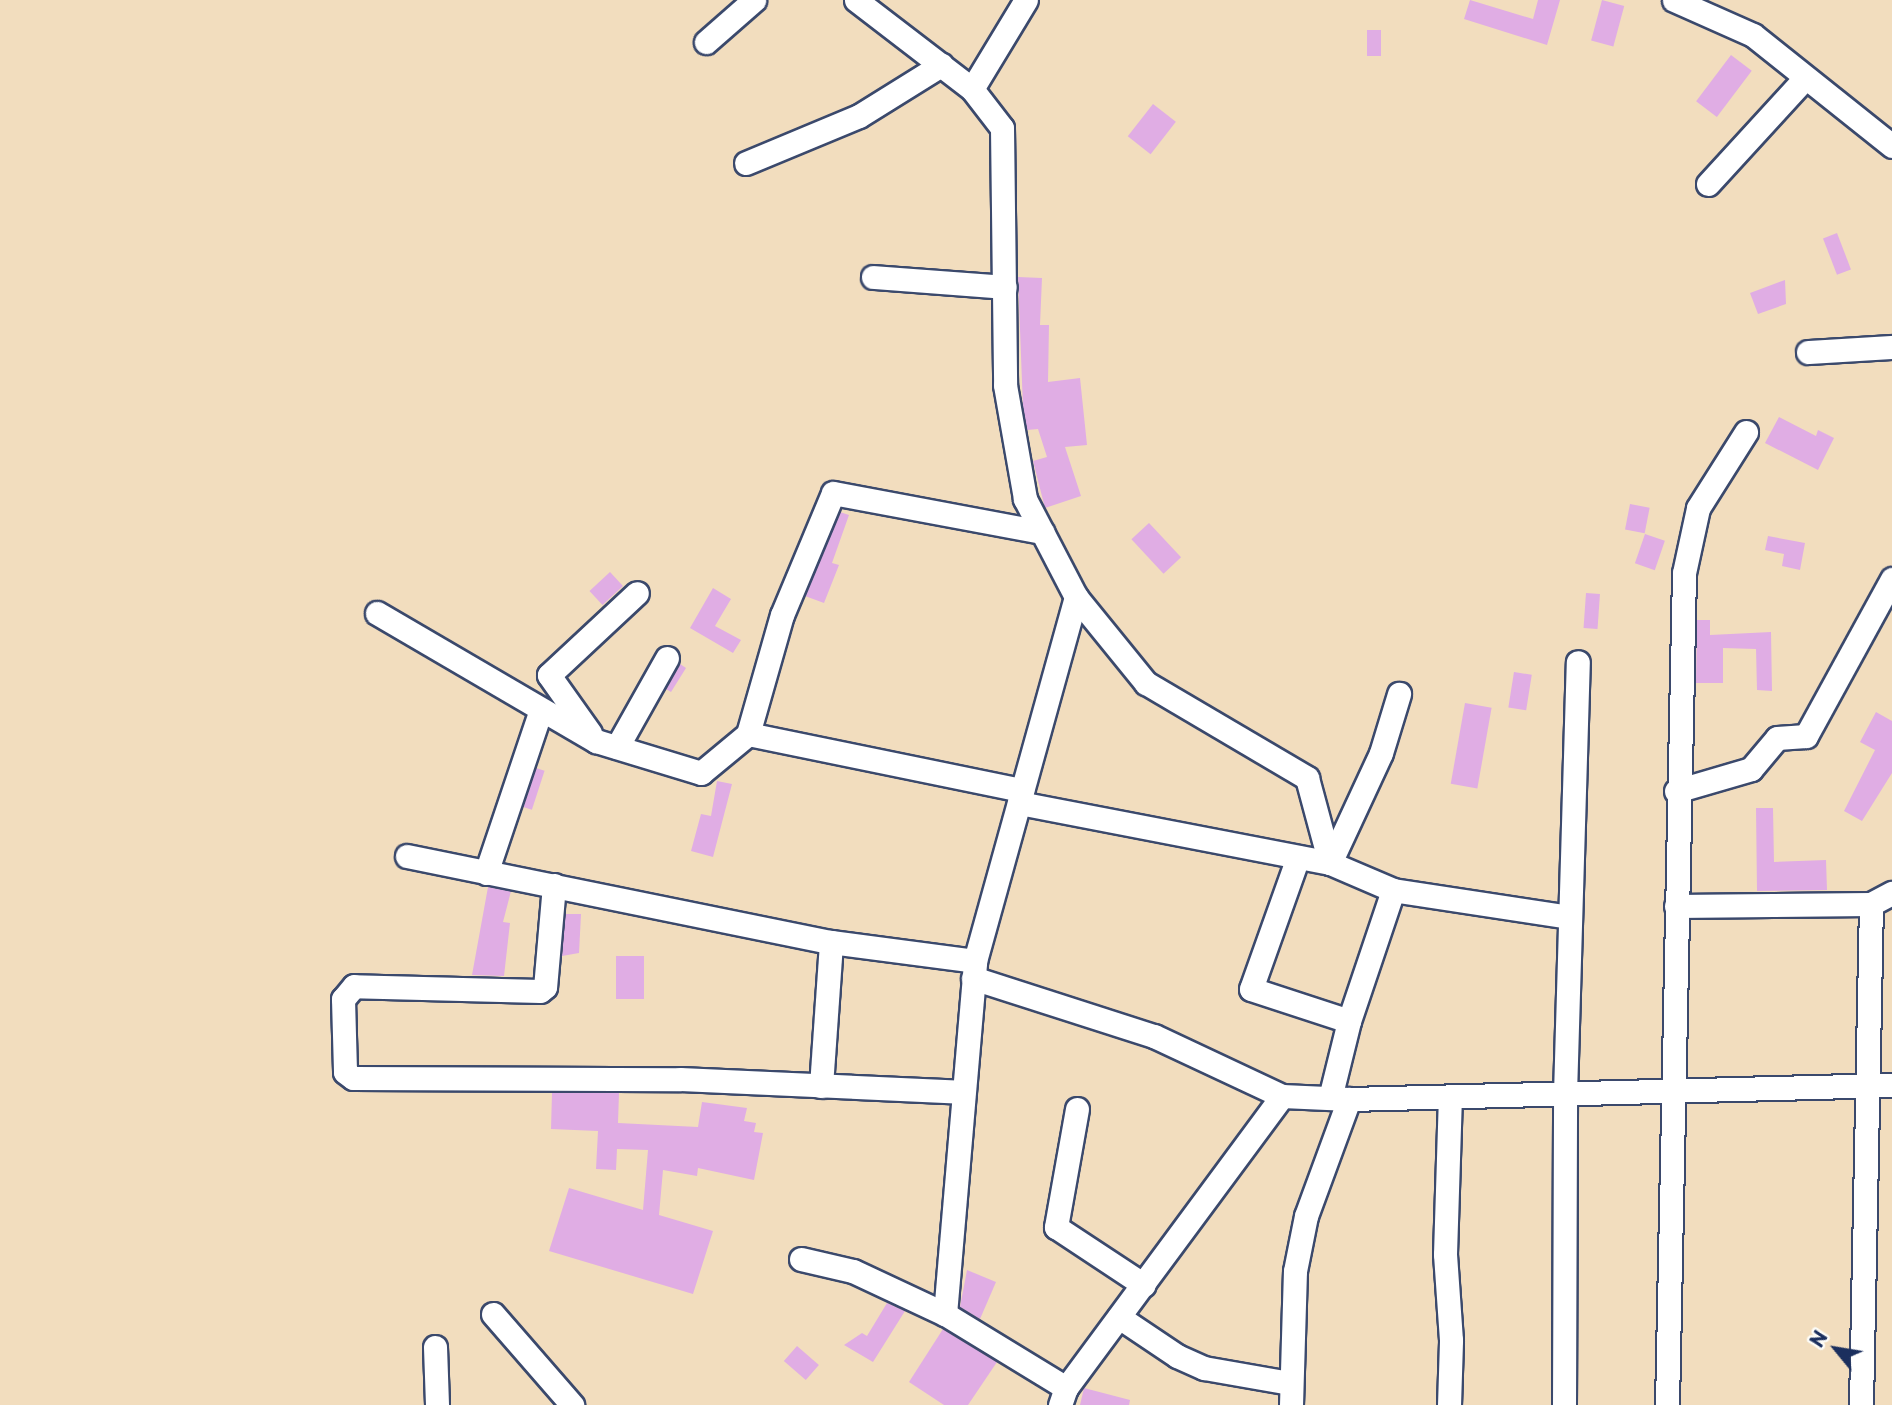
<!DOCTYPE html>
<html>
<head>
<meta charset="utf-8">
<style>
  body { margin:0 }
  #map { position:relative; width:1892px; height:1405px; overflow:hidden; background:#f2ddbe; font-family:"Playpen Sans",sans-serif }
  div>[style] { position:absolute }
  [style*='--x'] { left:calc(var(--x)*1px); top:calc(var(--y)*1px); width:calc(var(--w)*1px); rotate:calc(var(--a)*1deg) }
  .building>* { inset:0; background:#e0ade4; transform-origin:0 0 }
  .roads { filter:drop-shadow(2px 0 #3b496c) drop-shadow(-2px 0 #3b496c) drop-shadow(0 2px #3b496c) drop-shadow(0 -2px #3b496c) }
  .minor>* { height:23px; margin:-11.5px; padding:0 11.5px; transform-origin:11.5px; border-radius:11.5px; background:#fff }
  span { translate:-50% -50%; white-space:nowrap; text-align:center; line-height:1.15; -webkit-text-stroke:6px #fdfcf7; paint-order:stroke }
  .north { position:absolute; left:1801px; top:1314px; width:70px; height:70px; -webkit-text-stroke:5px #fdfcf7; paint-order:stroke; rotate:300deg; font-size:19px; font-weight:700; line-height:28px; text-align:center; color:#1b2f5e }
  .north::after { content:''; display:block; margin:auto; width:24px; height:32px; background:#1b2f5e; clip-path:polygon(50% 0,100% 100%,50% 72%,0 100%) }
</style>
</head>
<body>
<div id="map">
  <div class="building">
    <div style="clip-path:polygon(1470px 0,1533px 19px,1538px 0,1560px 0,1547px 45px,1464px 19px)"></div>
    <div style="left:1602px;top:0;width:23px;height:42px;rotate:15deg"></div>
    <div style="left:1367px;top:30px;width:14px;height:26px"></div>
    <div style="left:1731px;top:55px;width:26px;height:58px;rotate:37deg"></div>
    <div style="left:1153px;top:104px;width:29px;height:41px;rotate:38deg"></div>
    <div style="left:1837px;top:233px;width:39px;height:15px;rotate:69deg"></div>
    <div style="clip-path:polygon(1018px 277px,1042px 278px,1040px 325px,1049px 325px,1048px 382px,1080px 378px,1087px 445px,1065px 447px,1081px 496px,1045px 508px,1033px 461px,1047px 457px,1038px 429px,1027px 430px,1023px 408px)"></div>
    <div style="clip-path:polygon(1785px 280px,1786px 304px,1758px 314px,1750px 293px)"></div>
    <div style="clip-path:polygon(1779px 417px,1816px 436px,1818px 430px,1834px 438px,1818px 470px,1765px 443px)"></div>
    <div style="left:1630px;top:504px;width:20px;height:26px;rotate:11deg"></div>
    <div style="clip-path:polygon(840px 512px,849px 515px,832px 563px,839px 565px,824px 603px,805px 596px)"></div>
    <div style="left:1149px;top:523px;width:47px;height:24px;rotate:47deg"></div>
    <div style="left:1645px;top:534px;width:21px;height:31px;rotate:19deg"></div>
    <div style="clip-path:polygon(1768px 536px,1805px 543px,1800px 570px,1782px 566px,1784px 554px,1765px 550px)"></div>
    <div style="left:610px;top:572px;width:19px;height:28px;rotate:47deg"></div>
    <div style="clip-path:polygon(713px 588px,731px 599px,715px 626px,741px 640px,733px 653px,690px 628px)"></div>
    <div style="left:1586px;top:593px;width:14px;height:35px;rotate:4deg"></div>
    <div style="clip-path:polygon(1697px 620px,1710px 620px,1710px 635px,1771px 632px,1772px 691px,1757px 690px,1756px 649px,1723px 648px,1723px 683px,1696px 683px)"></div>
    <div style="clip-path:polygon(680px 664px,686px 668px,671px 692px,666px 689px)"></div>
    <div style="left:1514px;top:672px;width:18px;height:36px;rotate:9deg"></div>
    <div style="left:1465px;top:703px;width:27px;height:82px;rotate:10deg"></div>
    <div style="clip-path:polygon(1876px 712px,1892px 721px,1892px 773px,1862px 821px,1844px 811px,1875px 750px,1860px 742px)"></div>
    <div style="left:536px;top:768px;width:9px;height:41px;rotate:18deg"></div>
    <div style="clip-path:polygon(717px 781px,732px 784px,713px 857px,691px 851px,701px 814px,711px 816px)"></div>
    <div style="clip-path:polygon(1756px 808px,1773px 808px,1774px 862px,1826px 860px,1827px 890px,1757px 891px)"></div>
    <div style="clip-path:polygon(488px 887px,511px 891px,503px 922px,510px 923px,504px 976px,472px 975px)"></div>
    <div style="clip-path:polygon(565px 914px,581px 914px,579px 953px,562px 956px)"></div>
    <div style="left:616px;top:956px;width:28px;height:43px"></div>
    <div style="clip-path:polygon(552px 1093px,619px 1093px,618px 1123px,698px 1127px,702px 1102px,747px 1108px,744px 1121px,756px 1123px,754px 1132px,763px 1133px,754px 1180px,698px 1168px,697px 1176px,663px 1170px,659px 1215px,713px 1231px,693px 1294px,549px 1251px,569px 1188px,643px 1210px,648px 1150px,617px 1149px,616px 1170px,596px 1169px,598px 1131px,551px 1129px)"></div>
    <div style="clip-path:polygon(967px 1270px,996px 1282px,980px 1319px,960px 1307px)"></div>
    <div style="clip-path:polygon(887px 1303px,905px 1311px,873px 1362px,844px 1345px,862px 1333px,867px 1336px)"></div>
    <div style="clip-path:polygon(943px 1329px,997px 1362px,968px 1405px,944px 1405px,909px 1382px)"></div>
    <div style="left:797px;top:1346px;width:29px;height:20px;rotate:41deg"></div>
    <div style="clip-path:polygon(1084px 1388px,1130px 1400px,1129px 1405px,1080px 1405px)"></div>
  </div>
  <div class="roads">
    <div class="minor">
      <div style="--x:856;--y:0;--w:146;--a:37.5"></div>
      <div style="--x:972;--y:89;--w:49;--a:52.4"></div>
      <div style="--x:1002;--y:128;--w:257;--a:89.3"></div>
      <div style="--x:1005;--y:385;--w:116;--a:80"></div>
      <div style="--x:1025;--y:499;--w:110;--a:62.5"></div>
      <div style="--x:1076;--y:597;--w:111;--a:50.9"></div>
      <div style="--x:1146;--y:683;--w:187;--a:30.5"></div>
      <div style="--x:1307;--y:778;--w:88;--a:74.9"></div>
      <div style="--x:1330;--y:863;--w:69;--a:23.2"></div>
      <div style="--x:1393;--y:890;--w:178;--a:8.7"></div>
      <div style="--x:1674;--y:0;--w:86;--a:23.9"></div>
      <div style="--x:1753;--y:35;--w:178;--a:38.6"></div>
      <div style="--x:706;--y:42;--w:64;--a:-41.2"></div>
      <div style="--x:972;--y:89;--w:104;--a:-58.8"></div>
      <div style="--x:746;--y:163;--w:122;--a:-22.6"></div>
      <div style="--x:859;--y:116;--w:97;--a:-31.9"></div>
      <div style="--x:1708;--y:184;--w:144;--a:-47.5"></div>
      <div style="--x:873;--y:277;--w:132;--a:4.3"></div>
      <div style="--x:1808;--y:352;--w:84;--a:-3.4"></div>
      <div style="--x:377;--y:613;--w:254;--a:30.3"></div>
      <div style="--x:596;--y:741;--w:110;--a:16.9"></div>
      <div style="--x:701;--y:773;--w:61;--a:-39.7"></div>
      <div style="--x:748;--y:734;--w:280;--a:11.6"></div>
      <div style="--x:590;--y:733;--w:71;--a:-125.3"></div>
      <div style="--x:549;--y:675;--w:120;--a:-43"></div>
      <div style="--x:748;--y:734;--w:124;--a:-74.1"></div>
      <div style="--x:782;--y:615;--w:132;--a:-67.3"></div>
      <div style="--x:833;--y:493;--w:213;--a:10.6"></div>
      <div style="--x:617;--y:747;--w:102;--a:-60.7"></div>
      <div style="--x:1676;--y:791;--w:78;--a:-16.3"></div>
      <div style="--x:1751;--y:769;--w:40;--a:-50"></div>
      <div style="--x:1777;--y:738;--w:29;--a:-4"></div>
      <div style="--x:1806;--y:736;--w:179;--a:-61.3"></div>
      <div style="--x:1019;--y:803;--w:317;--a:10.9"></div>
      <div style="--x:1330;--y:863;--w:121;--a:-65.1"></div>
      <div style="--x:1381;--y:753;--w:62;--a:-73"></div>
      <div style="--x:407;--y:856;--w:433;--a:11.5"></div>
      <div style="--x:831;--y:942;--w:145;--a:7.5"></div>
      <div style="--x:1298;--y:857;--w:140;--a:109.6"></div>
      <div style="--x:1251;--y:989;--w:103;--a:18.1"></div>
      <div style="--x:486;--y:873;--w:172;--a:-71.4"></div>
      <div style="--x:554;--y:885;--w:102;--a:95"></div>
      <div style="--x:545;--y:987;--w:6;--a:141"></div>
      <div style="--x:540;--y:991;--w:186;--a:-178.5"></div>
      <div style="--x:354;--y:986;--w:17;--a:130"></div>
      <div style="--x:343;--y:999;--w:73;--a:88.4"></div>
      <div style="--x:345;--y:1072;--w:10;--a:37"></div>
      <div style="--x:353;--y:1078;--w:327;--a:0.2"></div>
      <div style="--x:680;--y:1079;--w:281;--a:2.6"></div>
      <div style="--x:1676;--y:906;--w:195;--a:-0.6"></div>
      <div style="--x:1871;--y:904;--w:24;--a:-28"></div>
      <div style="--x:973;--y:978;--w:190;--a:17.8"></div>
      <div style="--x:1154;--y:1036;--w:141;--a:25.1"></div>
      <div style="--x:1282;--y:1096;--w:67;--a:2.6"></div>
      <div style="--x:1349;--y:1099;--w:543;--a:-1.48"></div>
      <div style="--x:821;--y:1086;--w:144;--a:-86"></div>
      <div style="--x:1330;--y:1098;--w:79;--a:-76.1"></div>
      <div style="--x:1349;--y:1021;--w:138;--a:-71.4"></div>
      <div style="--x:1077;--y:1109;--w:120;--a:100.1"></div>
      <div style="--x:1056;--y:1227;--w:105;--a:33.4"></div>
      <div style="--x:801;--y:1259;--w:53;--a:13"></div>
      <div style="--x:853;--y:1271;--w:102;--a:25.1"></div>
      <div style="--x:945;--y:1314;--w:142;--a:31.4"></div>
      <div style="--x:493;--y:1314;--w:121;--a:49"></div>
      <div style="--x:945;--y:1314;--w:354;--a:-85.1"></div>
      <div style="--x:975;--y:961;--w:378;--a:-74.5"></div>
      <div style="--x:1119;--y:1317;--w:70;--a:33.9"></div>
      <div style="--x:1177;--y:1356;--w:30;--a:24"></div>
      <div style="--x:1204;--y:1368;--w:87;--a:9.9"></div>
      <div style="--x:435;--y:1347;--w:58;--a:88"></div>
      <div style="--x:1060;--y:1405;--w:18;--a:-71"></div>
      <div style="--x:1066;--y:1388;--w:363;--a:-53.5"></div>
      <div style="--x:1291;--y:1405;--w:134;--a:-88.3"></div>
      <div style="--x:1295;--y:1271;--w:56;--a:-78.7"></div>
      <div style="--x:1306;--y:1216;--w:125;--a:-69.8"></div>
      <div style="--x:1449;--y:1405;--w:65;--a:-88.2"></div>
      <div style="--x:1451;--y:1340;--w:86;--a:-94"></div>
      <div style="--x:1445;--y:1254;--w:157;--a:-88.2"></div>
      <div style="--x:1564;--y:1405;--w:311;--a:-89.8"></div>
      <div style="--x:1565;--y:1094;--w:432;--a:-88.3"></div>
      <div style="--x:1667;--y:1405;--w:832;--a:-88.83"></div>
      <div style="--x:1684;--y:573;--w:66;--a:-77.8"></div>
      <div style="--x:1698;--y:508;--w:90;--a:-57.7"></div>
      <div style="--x:1861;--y:1405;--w:501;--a:-88.86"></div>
    </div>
  </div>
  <div class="north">N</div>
</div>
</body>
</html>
